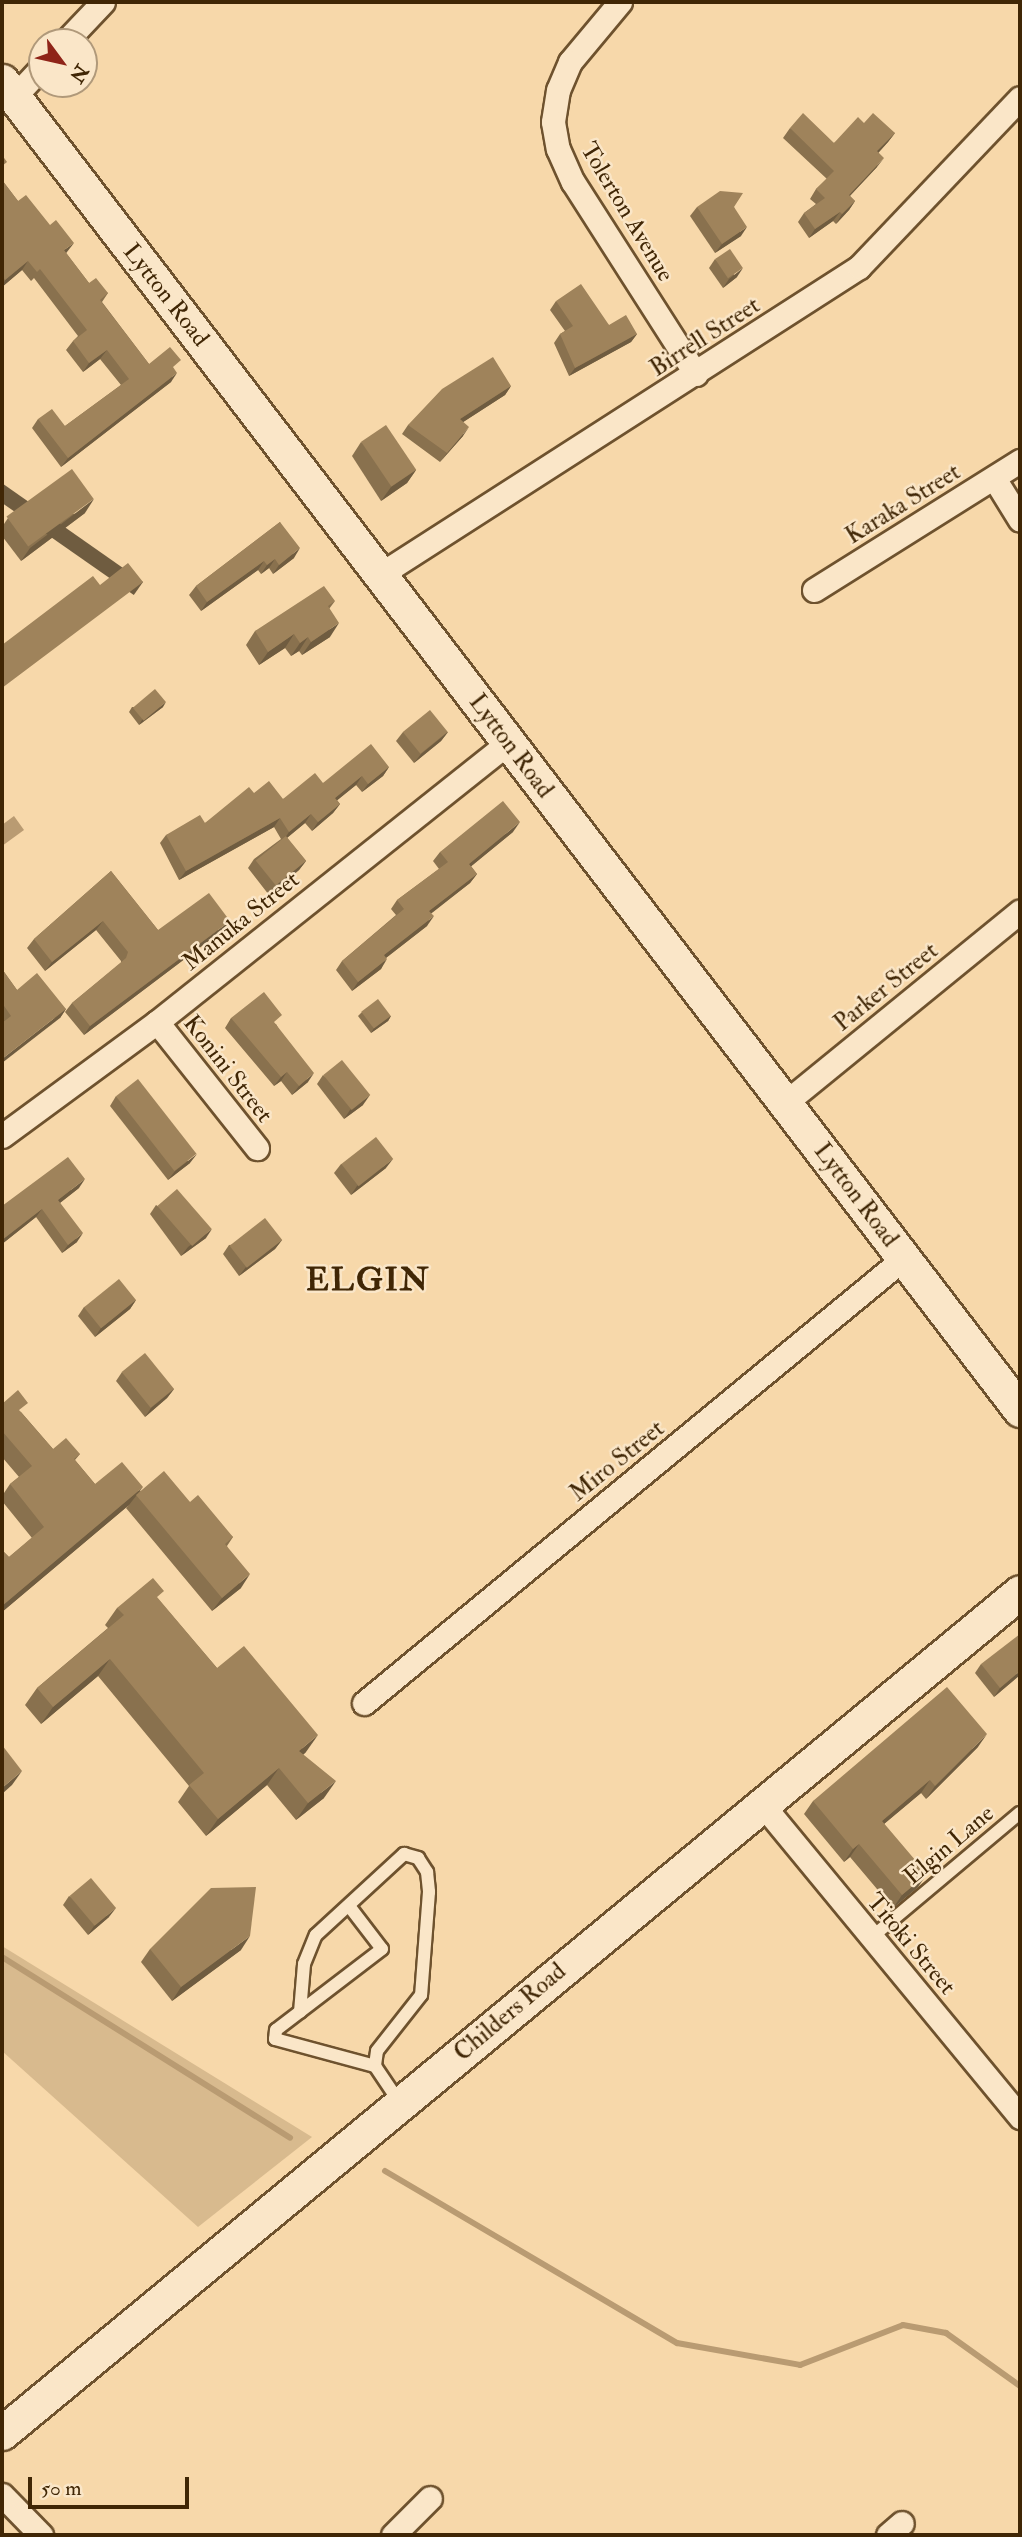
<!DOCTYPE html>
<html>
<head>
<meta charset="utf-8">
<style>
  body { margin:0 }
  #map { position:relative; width:1022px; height:2537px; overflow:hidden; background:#f7d8aa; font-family:"IM FELL Double Pica",serif }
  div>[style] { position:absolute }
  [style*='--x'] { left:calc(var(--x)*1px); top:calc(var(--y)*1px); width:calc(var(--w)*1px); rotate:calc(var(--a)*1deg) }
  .green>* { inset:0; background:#d8ba8e }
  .water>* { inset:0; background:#b99b72 }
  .stream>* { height:6px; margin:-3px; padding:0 3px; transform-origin:3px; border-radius:3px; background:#b99b72 }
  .roads { filter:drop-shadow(2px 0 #6e522e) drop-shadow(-2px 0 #6e522e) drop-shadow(0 2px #6e522e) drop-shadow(0 -2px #6e522e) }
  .lane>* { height:12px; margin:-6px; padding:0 6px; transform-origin:6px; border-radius:6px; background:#fae6c8 }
  .street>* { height:23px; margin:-11.5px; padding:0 11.5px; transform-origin:11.5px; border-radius:11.5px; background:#fae6c8 }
  .secondary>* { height:33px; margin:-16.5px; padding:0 16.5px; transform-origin:16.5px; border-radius:16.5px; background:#fae6c8 }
  .wall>* { inset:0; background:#89714e }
  .shaded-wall>* { inset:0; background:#6f5c40; transform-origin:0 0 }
  .building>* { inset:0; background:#9f835b; transform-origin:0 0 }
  span { translate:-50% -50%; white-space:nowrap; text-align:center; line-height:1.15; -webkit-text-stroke:5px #fae6c8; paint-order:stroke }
  .street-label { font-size:24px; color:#402605 }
  .district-label { font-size:32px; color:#402605; font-weight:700; letter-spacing:2px }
  .frame { position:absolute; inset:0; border:4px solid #402605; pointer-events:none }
  .north { position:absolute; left:28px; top:28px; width:70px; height:70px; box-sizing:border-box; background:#fae6c8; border:2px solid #b0997a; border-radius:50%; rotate:123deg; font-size:19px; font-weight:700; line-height:28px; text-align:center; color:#402605 }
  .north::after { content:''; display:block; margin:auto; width:24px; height:32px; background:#8f2418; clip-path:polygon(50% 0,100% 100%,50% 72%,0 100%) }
  .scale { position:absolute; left:28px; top:2477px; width:161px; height:32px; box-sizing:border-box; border:4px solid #402605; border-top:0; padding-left:9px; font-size:21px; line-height:24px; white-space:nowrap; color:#402605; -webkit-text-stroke:5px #fae6c8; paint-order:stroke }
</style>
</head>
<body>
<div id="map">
  <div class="green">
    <div style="clip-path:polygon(2px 1946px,312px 2137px,198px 2227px,2px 2051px)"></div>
  </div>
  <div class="water">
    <div style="clip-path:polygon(14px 816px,24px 830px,2px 846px,2px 825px)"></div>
  </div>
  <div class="stream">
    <div style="--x:2;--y:1957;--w:340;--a:32.1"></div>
    <div style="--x:385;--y:2171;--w:339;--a:30.5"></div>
    <div style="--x:677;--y:2343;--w:125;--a:10.1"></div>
    <div style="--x:800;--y:2365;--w:110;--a:-21.2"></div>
    <div style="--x:903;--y:2325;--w:44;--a:10.5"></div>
    <div style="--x:946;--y:2333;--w:91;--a:35.6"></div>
  </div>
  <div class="roads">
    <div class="lane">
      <div style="--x:349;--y:1906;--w:54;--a:52.5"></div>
      <div style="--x:382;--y:1949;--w:133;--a:142.6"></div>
      <div style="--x:276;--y:2030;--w:9;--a:96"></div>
      <div style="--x:275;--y:2039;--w:104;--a:15.1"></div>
      <div style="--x:375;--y:2066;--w:45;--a:56"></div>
      <div style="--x:872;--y:1937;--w:193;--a:-40"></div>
      <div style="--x:300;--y:2012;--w:48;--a:-85.2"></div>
      <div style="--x:304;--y:1964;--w:31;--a:-68"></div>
      <div style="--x:316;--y:1935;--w:120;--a:-42.6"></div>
      <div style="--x:404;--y:1854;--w:15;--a:16"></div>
      <div style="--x:418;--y:1858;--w:17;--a:57"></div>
      <div style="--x:427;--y:1872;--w:20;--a:84"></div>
      <div style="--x:429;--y:1892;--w:103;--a:94.4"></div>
      <div style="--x:421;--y:1995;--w:71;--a:128.2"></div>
      <div style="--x:377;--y:2051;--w:15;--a:98"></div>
    </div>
    <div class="street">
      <div style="--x:620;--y:2;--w:78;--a:129.8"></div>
      <div style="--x:570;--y:62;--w:30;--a:113"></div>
      <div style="--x:558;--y:90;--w:32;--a:99"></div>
      <div style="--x:553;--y:122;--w:27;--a:80"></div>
      <div style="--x:558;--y:149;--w:36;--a:66"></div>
      <div style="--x:573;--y:182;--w:228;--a:57.4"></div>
      <div style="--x:65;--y:42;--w:55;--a:-46.5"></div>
      <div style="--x:14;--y:97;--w:41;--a:-47"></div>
      <div style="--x:994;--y:478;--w:49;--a:58.2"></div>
      <div style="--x:381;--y:574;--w:568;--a:-32.71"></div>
      <div style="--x:859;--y:267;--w:233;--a:-46.4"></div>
      <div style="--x:814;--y:590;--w:243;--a:-32.1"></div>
      <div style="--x:157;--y:1022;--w:161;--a:51.6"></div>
      <div style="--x:785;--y:1103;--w:303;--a:-39.2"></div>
      <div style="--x:2;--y:1136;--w:192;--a:-36.3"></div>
      <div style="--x:157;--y:1022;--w:450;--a:-38.5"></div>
      <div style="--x:364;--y:1703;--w:700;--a:-39.49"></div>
      <div style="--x:762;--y:1804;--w:406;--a:50.5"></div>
      <div style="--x:2;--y:2495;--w:56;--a:45.7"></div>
      <div style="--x:393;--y:2535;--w:52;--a:-45"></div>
      <div style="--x:888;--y:2535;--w:18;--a:-41"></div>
    </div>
    <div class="secondary">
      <div style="--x:2;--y:81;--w:1674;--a:52.55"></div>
      <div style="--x:2;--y:2433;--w:1320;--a:-39.56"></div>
    </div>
  </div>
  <div class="wall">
    <div style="clip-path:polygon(864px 123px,895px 133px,888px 142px,878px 153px,877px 167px,850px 196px,855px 201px,849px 210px,836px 224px,833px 221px,809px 238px,798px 222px,804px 213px,816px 204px,810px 199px,816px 189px,827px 179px,783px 138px,790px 128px,834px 143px)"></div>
    <div style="clip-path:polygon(2px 180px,18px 201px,67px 252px,66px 253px,89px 283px,108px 293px,102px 302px,149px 364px,174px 369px,171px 382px,61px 467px,32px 428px,38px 419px,65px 426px,121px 385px,100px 359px,83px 372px,66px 350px,73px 341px,78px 336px,34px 278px,31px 281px,22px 270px,2px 287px)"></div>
    <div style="clip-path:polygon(697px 207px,734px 207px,741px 236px,715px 253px,690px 216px)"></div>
    <div style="clip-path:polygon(715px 259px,737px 277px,723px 288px,709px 268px)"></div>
    <div style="clip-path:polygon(556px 301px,609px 325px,637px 334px,631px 342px,569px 376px,554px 343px,560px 334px,565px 331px,550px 310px)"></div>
    <div style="clip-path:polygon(511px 386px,505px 395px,463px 422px,463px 436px,440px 462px,402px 434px,408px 425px)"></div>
    <div style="clip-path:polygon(361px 442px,416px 470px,407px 483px,381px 501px,352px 456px)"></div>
    <div style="clip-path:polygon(85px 513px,21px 561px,2px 536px,2px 527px,8px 518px)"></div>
    <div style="clip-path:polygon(280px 522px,294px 558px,273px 574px,269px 568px,261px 574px,258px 570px,201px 611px,189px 595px,196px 586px)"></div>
    <div style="clip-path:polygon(335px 601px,329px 609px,330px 637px,302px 655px,299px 651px,291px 656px,285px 648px,259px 665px,246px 645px,255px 631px)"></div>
    <div style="clip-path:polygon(132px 707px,163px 707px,139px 725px,129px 712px)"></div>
    <div style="clip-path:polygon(403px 732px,448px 732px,441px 741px,414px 763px,396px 741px)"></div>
    <div style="clip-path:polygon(389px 767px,383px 776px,362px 792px,356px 785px,337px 800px,340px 804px,333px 813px,312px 831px,305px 823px,287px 838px,306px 861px,299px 870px,269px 895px,248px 868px,254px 859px,281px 839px,274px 827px,179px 880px,160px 843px,166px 835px,205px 823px,254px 793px,283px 799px,323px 783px)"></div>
    <div style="clip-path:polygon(513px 832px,471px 866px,477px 874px,470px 883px,431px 913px,427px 926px,386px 958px,381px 969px,352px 991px,336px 970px,342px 961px,396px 915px,391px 909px,397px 900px,439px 869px,433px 861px,440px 852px)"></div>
    <div style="clip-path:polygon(111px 871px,158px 930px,223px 930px,84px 1035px,65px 1012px,72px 1003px,121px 963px,121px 961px,96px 930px,45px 971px,27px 948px,34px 939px)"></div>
    <div style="clip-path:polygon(2px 969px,17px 990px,66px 1009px,60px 1018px,3px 1022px,2px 1020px)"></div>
    <div style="clip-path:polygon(362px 1012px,391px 1016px,388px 1021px,371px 1033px,358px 1016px)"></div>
    <div style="clip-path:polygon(231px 1018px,276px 1024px,308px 1082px,292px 1095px,281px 1081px,274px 1086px,225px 1028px)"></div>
    <div style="clip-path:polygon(323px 1075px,363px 1105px,344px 1119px,317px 1084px)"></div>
    <div style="clip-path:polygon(116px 1096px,190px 1163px,168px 1180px,110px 1106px)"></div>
    <div style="clip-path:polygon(341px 1164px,386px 1168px,351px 1195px,334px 1173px)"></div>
    <div style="clip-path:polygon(79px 1188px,60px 1203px,77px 1242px,62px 1253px,36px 1217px,2px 1244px,2px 1206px)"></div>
    <div style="clip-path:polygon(156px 1205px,206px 1238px,181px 1256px,150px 1214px)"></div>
    <div style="clip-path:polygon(282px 1240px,275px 1249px,239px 1276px,223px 1254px,229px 1245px)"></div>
    <div style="clip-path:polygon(136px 1300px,130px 1309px,95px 1337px,78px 1316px,84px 1307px)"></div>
    <div style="clip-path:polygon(122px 1372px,174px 1389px,167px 1398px,145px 1417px,116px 1381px)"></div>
    <div style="clip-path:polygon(2px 1404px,21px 1412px,53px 1449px,80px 1454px,75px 1460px,95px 1484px,140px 1491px,190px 1502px,233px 1537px,227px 1546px,241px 1588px,212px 1611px,126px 1508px,129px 1505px,2px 1612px,2px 1550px,9px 1557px,32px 1538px,2px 1501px,2px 1496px,10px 1484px,19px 1477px,2px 1457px)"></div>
    <div style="clip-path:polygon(158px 1599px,217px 1668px,306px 1752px,303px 1755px,324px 1798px,296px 1820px,267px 1785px,206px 1836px,178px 1802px,189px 1786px,98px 1676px,41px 1724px,25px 1705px,37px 1688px,108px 1628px,105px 1625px,117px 1608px)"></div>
    <div style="clip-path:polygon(981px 1664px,1020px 1675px,994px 1697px,975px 1673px)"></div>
    <div style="clip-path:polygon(978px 1747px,926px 1799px,921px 1793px,884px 1824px,918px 1887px,893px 1908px,850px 1857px,844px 1862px,804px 1814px,813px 1801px)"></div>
    <div style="clip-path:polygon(69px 1896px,109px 1917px,88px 1935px,63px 1905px)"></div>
    <div style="clip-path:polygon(150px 1949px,241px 1950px,172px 2001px,141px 1962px)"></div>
  </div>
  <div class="shaded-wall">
    <div style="clip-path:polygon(895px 133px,888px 142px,871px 161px,877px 151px)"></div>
    <div style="clip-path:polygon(884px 158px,877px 167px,842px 204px,849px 195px)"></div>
    <div style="clip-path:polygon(855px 201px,849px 210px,836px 224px,842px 214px)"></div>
    <div style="clip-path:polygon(840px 212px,833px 221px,809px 238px,815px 229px)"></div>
    <div style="clip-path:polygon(747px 227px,741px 236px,715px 253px,722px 244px)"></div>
    <div style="clip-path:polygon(74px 243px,67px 252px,57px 259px,64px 250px)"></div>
    <div style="clip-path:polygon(28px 261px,22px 270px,2px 287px,5px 280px)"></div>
    <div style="clip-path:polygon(743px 268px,737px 277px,723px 288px,729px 279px)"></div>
    <div style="clip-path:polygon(637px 334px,631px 342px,569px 376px,575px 368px)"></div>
    <div style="clip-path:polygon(107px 350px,100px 359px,83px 372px,89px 363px)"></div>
    <div style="clip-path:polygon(177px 373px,171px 382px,61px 467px,68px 458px)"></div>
    <div style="clip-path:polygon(511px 386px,505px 395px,454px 428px,460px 419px)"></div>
    <div style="clip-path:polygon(469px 427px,463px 436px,440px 462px,447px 453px)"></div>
    <div style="clip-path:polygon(416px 470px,407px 483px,381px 501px,391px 487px)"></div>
    <div style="clip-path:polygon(94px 499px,85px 513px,21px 561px,30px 548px)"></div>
    <div style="clip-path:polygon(300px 548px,294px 558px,273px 574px,279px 565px)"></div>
    <div style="clip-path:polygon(275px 559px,269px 568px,261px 574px,267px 565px)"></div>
    <div style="clip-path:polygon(264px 561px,258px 570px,201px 611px,207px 602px)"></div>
    <div style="left:143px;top:582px;width:16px;height:176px;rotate:125deg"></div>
    <div style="clip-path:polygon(339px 623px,330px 637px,302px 655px,311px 642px)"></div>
    <div style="clip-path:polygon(294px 634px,285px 648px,259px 665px,268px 652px)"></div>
    <div style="clip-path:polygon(308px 637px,299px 651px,291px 656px,300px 643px)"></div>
    <div style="clip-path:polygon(166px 702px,163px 707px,139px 725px,142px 720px)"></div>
    <div style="clip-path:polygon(448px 732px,441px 741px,414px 763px,421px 754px)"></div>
    <div style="clip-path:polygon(389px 767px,383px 776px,362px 792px,368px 784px)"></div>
    <div style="clip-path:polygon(362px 776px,356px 785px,329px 807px,335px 798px)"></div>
    <div style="clip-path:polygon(340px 804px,333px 813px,312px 831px,318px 822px)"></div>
    <div style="clip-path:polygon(311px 814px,305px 823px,283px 841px,289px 832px)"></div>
    <div style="clip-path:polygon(280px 818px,274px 827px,179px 880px,186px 871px)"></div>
    <div style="clip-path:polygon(520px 822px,513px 832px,463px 873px,469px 864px)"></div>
    <div style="clip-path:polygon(306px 861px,299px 870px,269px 895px,275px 886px)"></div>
    <div style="clip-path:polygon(477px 874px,470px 883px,423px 920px,429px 911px)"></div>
    <div style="clip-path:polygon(434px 916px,427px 926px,378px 964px,384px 955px)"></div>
    <div style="clip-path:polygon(103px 921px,96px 930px,45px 971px,52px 962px)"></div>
    <div style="clip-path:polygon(230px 921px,223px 930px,84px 1035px,90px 1026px)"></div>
    <div style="clip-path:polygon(387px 959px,381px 969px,352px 991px,358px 982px)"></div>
    <div style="clip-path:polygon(66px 1009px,60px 1018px,2px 1063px,2px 1059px)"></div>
    <div style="clip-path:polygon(391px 1016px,388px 1021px,371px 1033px,374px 1028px)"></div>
    <div style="clip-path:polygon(287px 1072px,281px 1081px,274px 1086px,281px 1077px)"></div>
    <div style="clip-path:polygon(314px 1073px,308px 1082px,292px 1095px,299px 1086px)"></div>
    <div style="clip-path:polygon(370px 1095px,363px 1105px,344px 1119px,350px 1110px)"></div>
    <div style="clip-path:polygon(197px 1154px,190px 1163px,168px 1180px,175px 1171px)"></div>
    <div style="clip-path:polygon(393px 1159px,386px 1168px,351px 1195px,357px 1186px)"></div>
    <div style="clip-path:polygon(85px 1179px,79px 1188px,52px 1209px,58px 1200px)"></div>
    <div style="clip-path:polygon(42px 1209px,36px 1217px,2px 1244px,2px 1240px)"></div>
    <div style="clip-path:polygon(212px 1229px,206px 1238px,181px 1256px,188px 1247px)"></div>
    <div style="clip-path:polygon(83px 1233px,77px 1242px,62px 1253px,68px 1245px)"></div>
    <div style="clip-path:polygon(282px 1240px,275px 1249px,239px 1276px,246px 1267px)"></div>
    <div style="clip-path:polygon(136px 1300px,130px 1309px,95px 1337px,101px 1328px)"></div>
    <div style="clip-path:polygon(174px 1389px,167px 1398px,145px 1417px,151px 1408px)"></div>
    <div style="clip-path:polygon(143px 1487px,129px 1505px,2px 1612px,2px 1606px)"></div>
    <div style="clip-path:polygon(250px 1574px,241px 1588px,212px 1611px,222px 1598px)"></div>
    <div style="clip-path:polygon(110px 1659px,98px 1676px,41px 1724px,53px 1707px)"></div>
    <div style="clip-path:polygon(1020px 1671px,1020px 1675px,994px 1697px,1000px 1688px)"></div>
    <div style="clip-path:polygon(987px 1734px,978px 1747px,926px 1799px,935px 1786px)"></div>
    <div style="clip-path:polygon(318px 1735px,306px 1752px,287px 1768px,299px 1751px)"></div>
    <div style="clip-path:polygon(279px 1768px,267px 1785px,206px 1836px,218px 1819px)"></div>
    <div style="clip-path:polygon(22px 1771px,12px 1785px,2px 1794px,2px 1788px)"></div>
    <div style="clip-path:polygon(930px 1780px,921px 1793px,872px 1834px,882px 1821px)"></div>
    <div style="clip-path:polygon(336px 1781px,324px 1798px,296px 1820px,308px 1803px)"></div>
    <div style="clip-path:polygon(859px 1844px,850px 1857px,844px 1862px,853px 1849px)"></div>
    <div style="clip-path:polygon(927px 1874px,918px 1887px,893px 1908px,902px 1895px)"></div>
    <div style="clip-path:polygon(116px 1908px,109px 1917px,88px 1935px,94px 1926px)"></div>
    <div style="clip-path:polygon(250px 1936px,241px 1950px,172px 2001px,181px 1987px)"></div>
  </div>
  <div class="building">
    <div style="clip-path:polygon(803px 113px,834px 143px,858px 117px,864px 123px,873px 113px,895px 133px,877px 151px,884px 158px,849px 195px,855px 201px,842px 214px,840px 212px,815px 229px,804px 213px,825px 198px,816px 189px,834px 171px,790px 128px)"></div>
    <div style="clip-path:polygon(2px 155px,7px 162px,2px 166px)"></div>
    <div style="clip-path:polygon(2px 180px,18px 201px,26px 195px,50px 225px,56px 220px,74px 243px,64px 250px,89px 283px,96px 278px,108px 293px,100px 300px,149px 364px,170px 347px,181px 360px,173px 367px,177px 373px,68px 458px,38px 419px,52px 409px,65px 426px,129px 379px,107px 350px,89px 363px,73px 341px,87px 330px,40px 269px,37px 272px,28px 261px,5px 280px,2px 276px)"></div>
    <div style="clip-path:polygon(720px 191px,743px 193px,734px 207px,747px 227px,722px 244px,697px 207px)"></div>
    <div style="left:730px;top:249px;width:23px;height:18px;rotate:56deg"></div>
    <div style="clip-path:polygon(581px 284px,609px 325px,626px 315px,637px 334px,575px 368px,560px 334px,573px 326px,556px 301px)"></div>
    <div style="clip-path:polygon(493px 357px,511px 386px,460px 419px,469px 427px,447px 453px,408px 425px,442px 389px)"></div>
    <div style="left:386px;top:425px;width:54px;height:30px;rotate:56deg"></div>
    <div style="left:72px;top:469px;width:37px;height:81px;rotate:54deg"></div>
    <div style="clip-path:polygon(280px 522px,300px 548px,279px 565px,275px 559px,267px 565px,264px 561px,207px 602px,196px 586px)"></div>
    <div style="clip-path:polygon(128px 563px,143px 582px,2px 688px,2px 645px,93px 576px,100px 585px)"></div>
    <div style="clip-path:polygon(324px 586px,335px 601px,328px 606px,339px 623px,311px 642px,308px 637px,300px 643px,294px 634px,268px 652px,255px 631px)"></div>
    <div style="left:155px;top:689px;width:17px;height:29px;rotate:50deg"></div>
    <div style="left:430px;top:710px;width:28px;height:35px;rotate:51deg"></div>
    <div style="clip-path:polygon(371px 744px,389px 767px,368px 784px,362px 776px,335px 798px,340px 804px,318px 822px,311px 814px,289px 832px,280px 818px,186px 871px,166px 835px,200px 815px,205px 823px,249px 787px,254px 793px,269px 781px,283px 799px,315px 773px,323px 783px)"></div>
    <div style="clip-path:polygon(503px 801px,520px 822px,469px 864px,477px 874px,429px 911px,434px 916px,384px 955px,387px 959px,358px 982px,342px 961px,404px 909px,397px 900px,448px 862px,440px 852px)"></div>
    <div style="left:286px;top:836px;width:32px;height:39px;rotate:51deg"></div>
    <div style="clip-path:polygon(111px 871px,158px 930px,209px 893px,230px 921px,90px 1026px,72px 1003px,126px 958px,128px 952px,103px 921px,52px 962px,34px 939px)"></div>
    <div style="clip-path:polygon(2px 969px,17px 990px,37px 973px,66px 1009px,2px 1059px,2px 1023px,11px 1016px,2px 1003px)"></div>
    <div style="clip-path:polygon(264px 992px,282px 1015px,274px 1022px,314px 1073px,299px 1086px,287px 1072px,281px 1077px,231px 1018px)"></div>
    <div style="left:378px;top:999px;width:21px;height:21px;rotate:53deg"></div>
    <div style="left:342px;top:1060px;width:45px;height:24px;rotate:51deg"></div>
    <div style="left:138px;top:1079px;width:95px;height:28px;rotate:52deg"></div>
    <div style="left:376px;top:1137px;width:28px;height:44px;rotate:52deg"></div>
    <div style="clip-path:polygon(68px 1157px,85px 1179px,58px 1200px,83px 1233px,68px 1245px,42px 1209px,2px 1240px,2px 1206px)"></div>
    <div style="left:177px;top:1189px;width:53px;height:26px;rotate:49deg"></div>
    <div style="left:265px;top:1218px;width:28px;height:45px;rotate:52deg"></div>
    <div style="left:119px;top:1279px;width:27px;height:45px;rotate:51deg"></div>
    <div style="left:145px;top:1353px;width:46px;height:30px;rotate:51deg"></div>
    <div style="clip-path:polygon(18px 1390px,28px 1403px,19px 1410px,53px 1449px,66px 1438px,80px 1454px,74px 1459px,95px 1484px,122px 1462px,143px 1487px,2px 1606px,2px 1550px,9px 1557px,44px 1527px,10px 1484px,32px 1466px,2px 1431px,2px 1404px)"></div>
    <div style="clip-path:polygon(164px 1471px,190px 1502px,198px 1495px,233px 1537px,225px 1544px,250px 1574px,222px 1598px,136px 1495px)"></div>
    <div style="clip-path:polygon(153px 1578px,164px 1591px,157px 1597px,217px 1668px,244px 1646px,318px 1735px,299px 1751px,336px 1781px,308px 1803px,279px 1768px,218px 1819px,189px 1785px,204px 1773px,110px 1659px,53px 1707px,37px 1688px,124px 1615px,117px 1608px)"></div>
    <div style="clip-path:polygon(1020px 1634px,1020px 1671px,1000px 1688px,981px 1664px)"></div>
    <div style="clip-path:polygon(947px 1687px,987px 1734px,935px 1786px,930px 1780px,882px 1821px,927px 1874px,902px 1895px,859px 1844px,853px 1849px,813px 1801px)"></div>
    <div style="clip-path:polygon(2px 1745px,22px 1771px,2px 1788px)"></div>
    <div style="left:91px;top:1878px;width:39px;height:28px;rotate:50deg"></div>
    <div style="clip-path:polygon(256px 1887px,250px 1936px,181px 1987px,150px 1949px,211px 1888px)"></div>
  </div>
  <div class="street-label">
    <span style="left:627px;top:212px;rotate:59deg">Tolerton Avenue</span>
    <span style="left:166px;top:295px;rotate:52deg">Lytton Road</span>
    <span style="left:705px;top:337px;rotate:-33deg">Birrell Street</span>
    <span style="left:903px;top:504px;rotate:-32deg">Karaka Street</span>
    <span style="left:511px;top:746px;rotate:53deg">Lytton Road</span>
    <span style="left:241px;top:921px;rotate:-39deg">Manuka Street</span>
    <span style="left:886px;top:987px;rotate:-39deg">Parker Street</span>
    <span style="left:228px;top:1069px;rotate:52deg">Konini Street</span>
    <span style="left:856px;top:1195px;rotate:53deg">Lytton Road</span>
    <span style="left:617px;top:1461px;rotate:-39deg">Miro Street</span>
    <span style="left:949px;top:1845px;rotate:-40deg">Elgin Lane</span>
    <span style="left:911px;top:1944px;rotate:50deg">Titoki Street</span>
    <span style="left:510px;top:2012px;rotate:-40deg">Childers Road</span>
  </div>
  <div class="district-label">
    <span style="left:368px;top:1280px">ELGIN</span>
  </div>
  <div class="frame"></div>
  <div class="north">N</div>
  <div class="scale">50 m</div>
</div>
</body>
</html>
